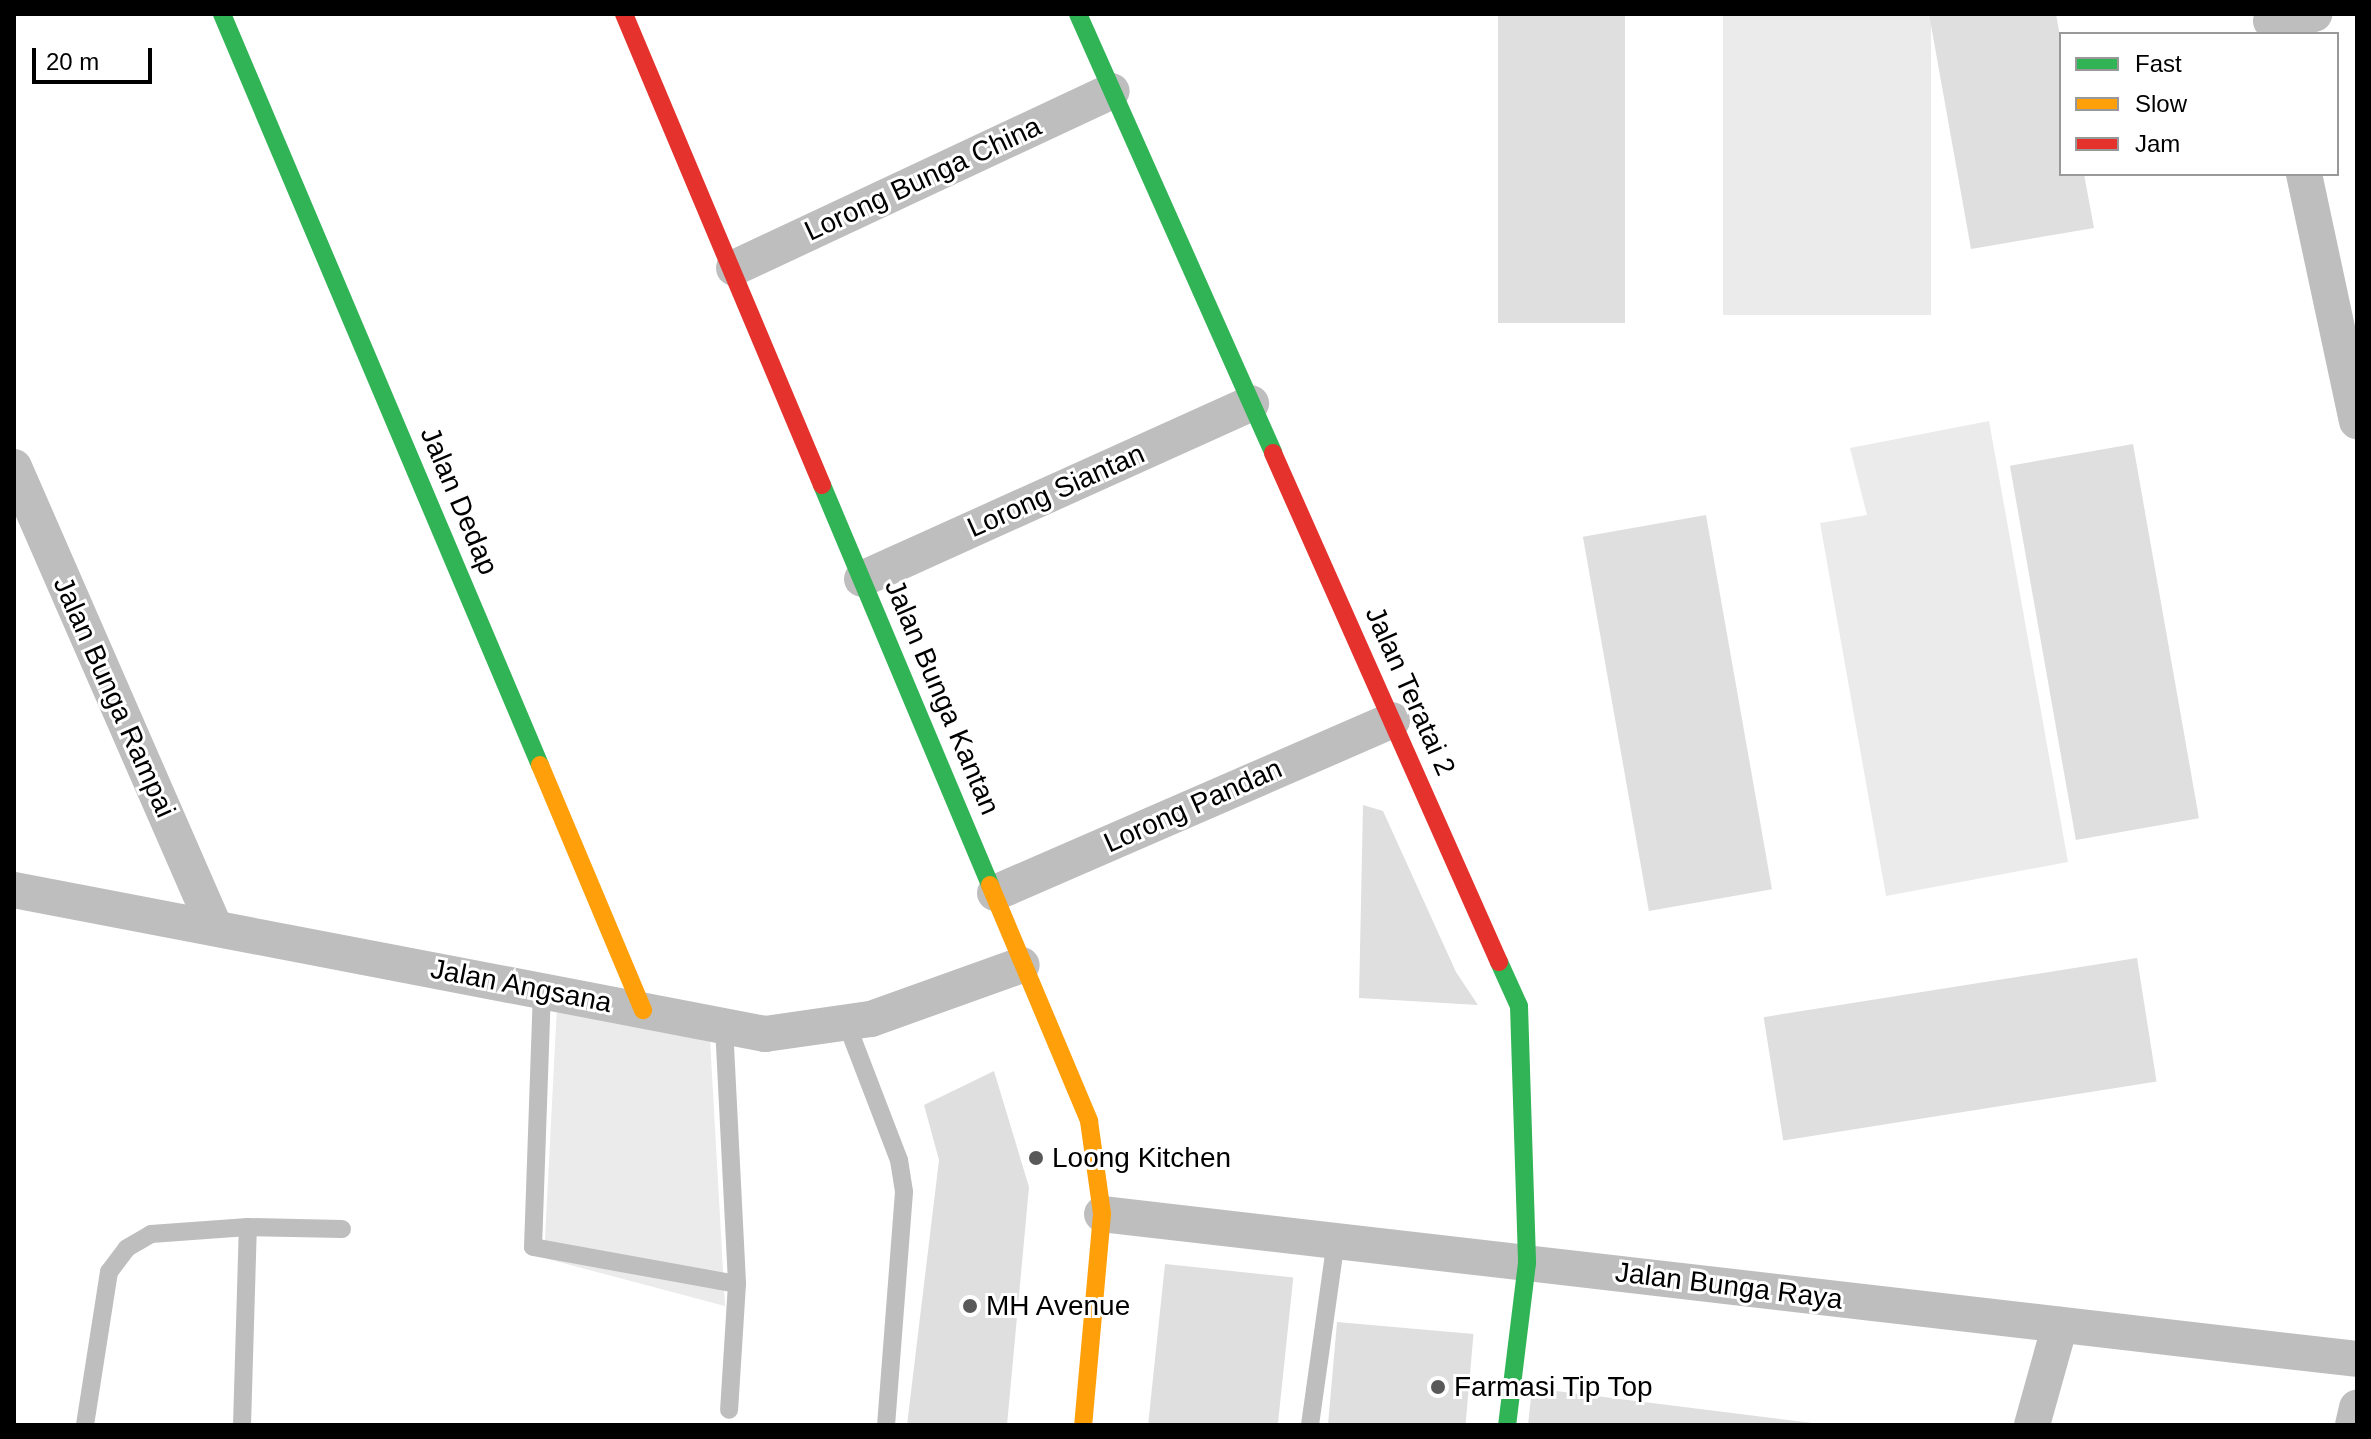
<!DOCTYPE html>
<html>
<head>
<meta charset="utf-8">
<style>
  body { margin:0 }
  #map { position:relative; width:2371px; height:1439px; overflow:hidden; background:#fff; font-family:Helvetica,sans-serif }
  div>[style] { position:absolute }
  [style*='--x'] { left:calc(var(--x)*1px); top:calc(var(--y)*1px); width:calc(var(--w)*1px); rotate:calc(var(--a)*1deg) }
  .green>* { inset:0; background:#ebebeb; transform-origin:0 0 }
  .building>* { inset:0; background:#dfdfdf; transform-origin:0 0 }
  .lane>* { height:18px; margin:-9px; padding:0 9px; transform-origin:9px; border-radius:9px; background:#bebebe }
  .street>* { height:36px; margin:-18px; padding:0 18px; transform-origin:18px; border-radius:18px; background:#bebebe }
  .fast>* { height:18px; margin:-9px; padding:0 9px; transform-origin:9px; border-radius:9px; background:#30b455 }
  .slow>* { height:18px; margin:-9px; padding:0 9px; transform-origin:9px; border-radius:9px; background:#ff9f0a }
  .jam>* { height:18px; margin:-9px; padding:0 9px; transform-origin:9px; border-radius:9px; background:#e5322d }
  .dots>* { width:22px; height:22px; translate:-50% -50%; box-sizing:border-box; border:4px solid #fff; border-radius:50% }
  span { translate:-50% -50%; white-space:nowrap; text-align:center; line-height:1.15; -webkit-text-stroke:6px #fff; paint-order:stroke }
  .street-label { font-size:28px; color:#000 }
  .poi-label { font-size:28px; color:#000 }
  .left { translate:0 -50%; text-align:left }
  .frame { position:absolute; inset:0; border:16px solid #000; pointer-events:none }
  .legend { position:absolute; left:2059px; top:32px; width:280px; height:144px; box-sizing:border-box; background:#fff; border:2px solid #999; margin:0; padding:10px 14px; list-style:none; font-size:24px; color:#000 }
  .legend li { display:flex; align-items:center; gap:16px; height:40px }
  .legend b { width:40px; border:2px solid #999 }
  .scale { position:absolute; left:32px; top:48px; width:120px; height:36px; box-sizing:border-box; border:4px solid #000; border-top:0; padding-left:10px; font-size:24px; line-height:28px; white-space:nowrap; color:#000; -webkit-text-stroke:6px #fff; paint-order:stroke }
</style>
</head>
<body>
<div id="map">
  <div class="green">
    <div style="left:1723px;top:14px;width:208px;height:301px"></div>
    <div style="clip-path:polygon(1989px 421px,2068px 862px,1886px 896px,1820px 523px,1867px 515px,1850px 448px)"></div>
    <div style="clip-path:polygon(557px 1006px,710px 1039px,725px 1306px,544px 1258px)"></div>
  </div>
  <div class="building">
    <div style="left:1498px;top:14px;width:127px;height:309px"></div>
    <div style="clip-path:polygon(1929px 14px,2056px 14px,2061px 42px,2061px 174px,2084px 174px,2094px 228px,1971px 249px)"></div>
    <div style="left:2133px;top:444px;width:380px;height:125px;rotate:80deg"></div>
    <div style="left:1706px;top:515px;width:380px;height:125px;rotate:80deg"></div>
    <div style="clip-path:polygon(1363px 805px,1383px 811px,1456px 972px,1478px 1005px,1359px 998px)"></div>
    <div style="left:2137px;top:958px;width:125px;height:378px;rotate:81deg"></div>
    <div style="clip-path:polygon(994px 1071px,1029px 1187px,1007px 1425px,907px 1425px,939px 1160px,924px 1105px)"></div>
    <div style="left:1165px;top:1264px;width:129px;height:162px;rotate:6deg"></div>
    <div style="left:1337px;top:1322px;width:137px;height:103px;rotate:5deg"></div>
    <div style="clip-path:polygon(1532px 1388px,1812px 1423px,1812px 1425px,1528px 1425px)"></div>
  </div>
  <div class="lane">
    <div style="--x:542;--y:990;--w:257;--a:92"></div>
    <div style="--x:533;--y:1247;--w:207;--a:10.3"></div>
    <div style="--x:846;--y:1022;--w:148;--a:69"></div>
    <div style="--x:899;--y:1160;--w:32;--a:81"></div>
    <div style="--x:904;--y:1192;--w:234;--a:94.4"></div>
    <div style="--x:724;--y:1026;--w:258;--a:87.1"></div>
    <div style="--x:737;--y:1284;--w:126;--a:93.6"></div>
    <div style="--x:85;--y:1425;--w:155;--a:-81.1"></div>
    <div style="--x:109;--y:1272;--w:30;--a:-53"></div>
    <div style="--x:127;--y:1248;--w:28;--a:-30"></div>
    <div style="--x:151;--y:1234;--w:97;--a:-4.1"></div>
    <div style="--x:248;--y:1227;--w:94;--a:1.2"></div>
    <div style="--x:242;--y:1425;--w:198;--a:-88.3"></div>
    <div style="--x:1310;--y:1425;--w:186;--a:-82"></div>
  </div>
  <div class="street">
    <div style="--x:2271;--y:21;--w:44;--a:-9.2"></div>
    <div style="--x:2304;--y:174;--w:253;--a:77.9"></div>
    <div style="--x:734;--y:268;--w:417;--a:-25.1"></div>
    <div style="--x:14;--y:467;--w:503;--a:66.44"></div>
    <div style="--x:862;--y:579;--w:427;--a:-24.3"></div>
    <div style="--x:14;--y:890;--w:765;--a:10.85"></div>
    <div style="--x:765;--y:1034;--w:107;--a:-8.1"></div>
    <div style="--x:871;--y:1019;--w:160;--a:-19.7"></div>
    <div style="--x:995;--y:893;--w:433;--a:-23.5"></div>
    <div style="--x:1102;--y:1214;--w:1263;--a:6.59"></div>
    <div style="--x:2032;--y:1425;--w:104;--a:-74.4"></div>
    <div style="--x:2353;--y:1425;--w:18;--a:-77"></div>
  </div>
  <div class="fast">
    <div style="--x:222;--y:14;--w:816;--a:67.05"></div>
    <div style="--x:1078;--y:14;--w:480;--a:66"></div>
    <div style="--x:822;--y:485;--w:434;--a:67.2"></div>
    <div style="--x:1499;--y:962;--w:48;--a:65.6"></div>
    <div style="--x:1519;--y:1006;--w:257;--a:88.2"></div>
    <div style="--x:1527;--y:1263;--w:163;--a:97"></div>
  </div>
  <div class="slow">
    <div style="--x:540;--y:765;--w:266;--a:67.2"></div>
    <div style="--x:990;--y:885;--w:256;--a:67.2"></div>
    <div style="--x:1089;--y:1121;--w:94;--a:82"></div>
    <div style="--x:1102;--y:1214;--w:212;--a:95.1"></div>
  </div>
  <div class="jam">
    <div style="--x:624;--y:14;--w:511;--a:67.2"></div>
    <div style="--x:1273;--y:453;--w:557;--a:66.06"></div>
  </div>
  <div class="dots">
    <div style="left:1036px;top:1158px;background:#595959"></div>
    <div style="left:970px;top:1306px;background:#595959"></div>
    <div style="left:1438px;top:1387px;background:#595959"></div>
  </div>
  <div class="street-label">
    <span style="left:923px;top:179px;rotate:-25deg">Lorong Bunga China</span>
    <span style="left:1056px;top:491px;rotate:-24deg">Lorong Siantan</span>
    <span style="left:459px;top:501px;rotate:67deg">Jalan Dedap</span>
    <span style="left:1410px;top:691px;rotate:66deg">Jalan Teratai 2</span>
    <span style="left:114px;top:697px;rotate:66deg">Jalan Bunga Rampai</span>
    <span style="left:942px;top:697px;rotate:67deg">Jalan Bunga Kantan</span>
    <span style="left:1193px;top:806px;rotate:-24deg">Lorong Pandan</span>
    <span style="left:521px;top:986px;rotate:11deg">Jalan Angsana</span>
    <span style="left:1729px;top:1286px;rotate:7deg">Jalan Bunga Raya</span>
  </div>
  <div class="poi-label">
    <span class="left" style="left:1052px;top:1158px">Loong Kitchen</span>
    <span class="left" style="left:986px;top:1306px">MH Avenue</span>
    <span class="left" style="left:1454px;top:1387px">Farmasi Tip Top</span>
  </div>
  <div class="frame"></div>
  <ul class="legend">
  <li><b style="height:10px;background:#30b455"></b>Fast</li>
  <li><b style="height:10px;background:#ff9f0a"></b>Slow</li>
  <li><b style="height:10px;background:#e5322d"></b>Jam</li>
  </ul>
  <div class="scale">20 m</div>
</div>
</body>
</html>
